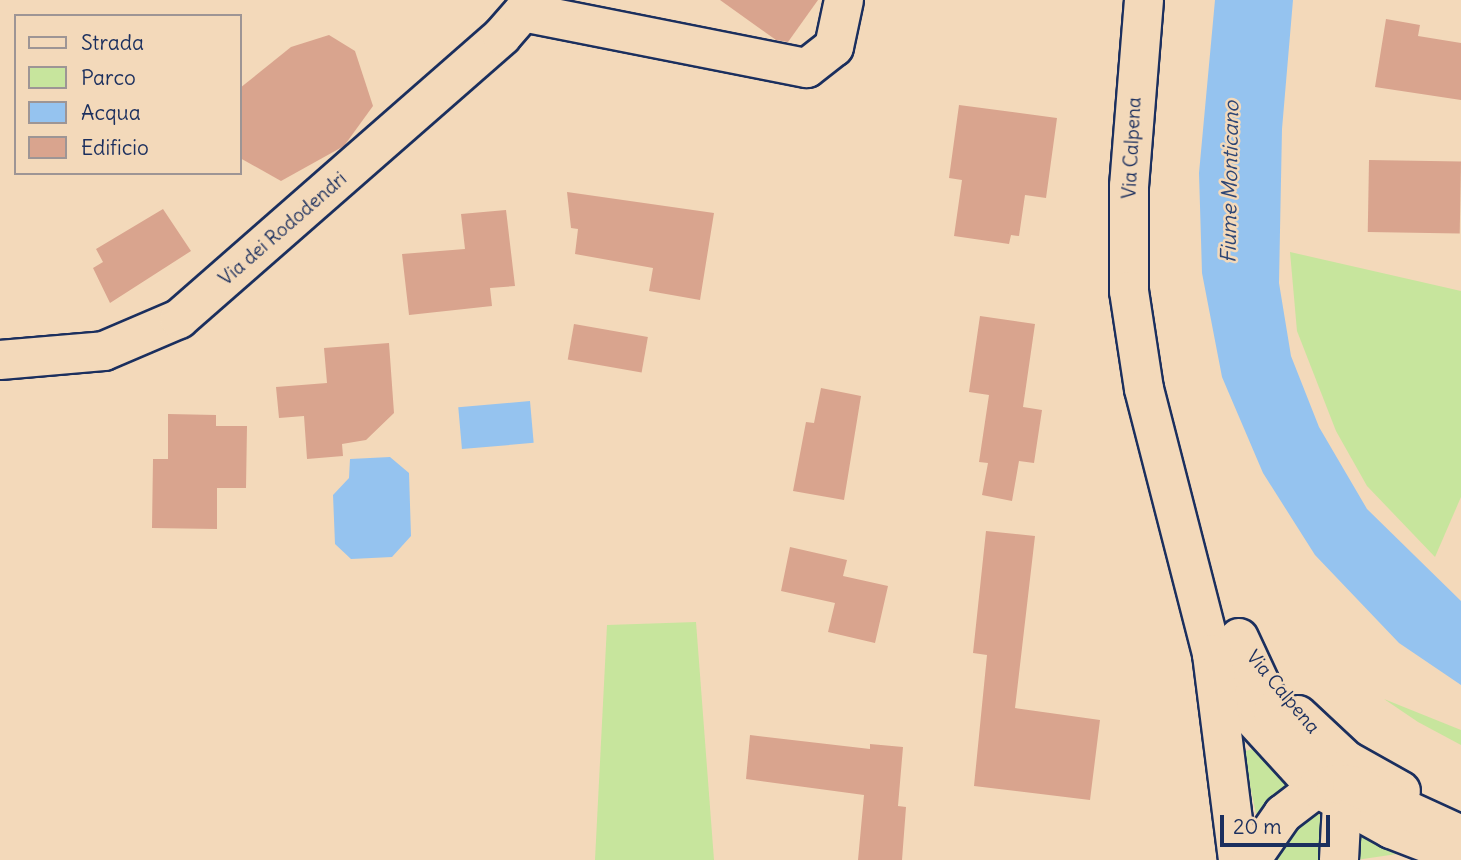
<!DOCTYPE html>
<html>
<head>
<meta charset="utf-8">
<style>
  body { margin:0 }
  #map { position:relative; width:1461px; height:860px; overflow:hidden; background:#f3d9ba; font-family:Delius,sans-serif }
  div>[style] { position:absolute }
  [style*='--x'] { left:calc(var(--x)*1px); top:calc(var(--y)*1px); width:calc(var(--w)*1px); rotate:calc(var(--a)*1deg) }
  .green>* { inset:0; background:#c7e59d }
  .water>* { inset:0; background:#95c3ef; transform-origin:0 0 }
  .building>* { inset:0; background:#d9a48e; transform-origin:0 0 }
  .roads { filter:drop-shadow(2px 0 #1b2f5e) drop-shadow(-2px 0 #1b2f5e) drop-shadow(0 2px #1b2f5e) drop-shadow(0 -2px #1b2f5e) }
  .minor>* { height:38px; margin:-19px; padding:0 19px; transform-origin:19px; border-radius:19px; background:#f3d9ba }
  .major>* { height:38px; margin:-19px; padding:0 19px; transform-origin:19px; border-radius:19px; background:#f3d9ba }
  span { translate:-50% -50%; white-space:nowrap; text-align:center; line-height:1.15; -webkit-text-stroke:5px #f3d9ba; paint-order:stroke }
  .street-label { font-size:19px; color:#1b2f5e }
  .water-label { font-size:21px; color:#2d4574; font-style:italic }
  .legend { position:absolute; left:14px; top:14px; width:228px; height:161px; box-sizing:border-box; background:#f3d9ba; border:2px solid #9d9595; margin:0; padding:9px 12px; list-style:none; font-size:21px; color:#1b2f5e }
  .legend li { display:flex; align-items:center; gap:14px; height:35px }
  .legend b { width:35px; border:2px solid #9d9595 }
  .scale { position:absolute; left:1220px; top:815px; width:110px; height:32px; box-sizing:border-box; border:4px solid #1b2f5e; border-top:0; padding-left:9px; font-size:21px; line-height:24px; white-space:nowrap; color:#1b2f5e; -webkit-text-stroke:5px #f3d9ba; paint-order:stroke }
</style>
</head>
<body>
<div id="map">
  <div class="green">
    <div style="clip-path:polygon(1290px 252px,1461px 291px,1461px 497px,1435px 557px,1367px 486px,1336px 431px,1297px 331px)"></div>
    <div style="clip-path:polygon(696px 622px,714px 860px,595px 860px,607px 625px)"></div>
    <div style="clip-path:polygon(1384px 699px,1461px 730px,1461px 745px,1418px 722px)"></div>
    <div style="clip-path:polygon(1252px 749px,1288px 786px,1256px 814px,1243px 752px)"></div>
    <div style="clip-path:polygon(1313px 813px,1322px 815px,1322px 860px,1270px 860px)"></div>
    <div style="clip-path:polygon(1359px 833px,1396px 851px,1397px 854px,1356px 860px)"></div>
  </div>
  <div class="water">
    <div style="clip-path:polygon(1215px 0,1293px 0,1282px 129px,1279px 283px,1291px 356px,1319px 427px,1367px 509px,1461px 601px,1461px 685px,1399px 643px,1315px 555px,1263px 473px,1222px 377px,1202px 273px,1199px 173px)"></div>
    <div style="left:530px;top:401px;width:42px;height:72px;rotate:85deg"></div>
    <div style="clip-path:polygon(390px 457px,409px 473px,411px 536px,392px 557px,351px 559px,335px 544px,333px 495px,349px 478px,350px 459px)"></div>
  </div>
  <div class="building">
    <div style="clip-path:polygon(720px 0,818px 0,788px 42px,776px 40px)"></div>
    <div style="clip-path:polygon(1386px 19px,1420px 25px,1418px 36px,1461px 43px,1461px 100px,1375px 87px)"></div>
    <div style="clip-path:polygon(329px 35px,355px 51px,373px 106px,344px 146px,281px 181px,240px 158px,240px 88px,291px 47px)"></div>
    <div style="clip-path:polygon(959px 105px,1057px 118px,1046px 198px,1025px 195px,1019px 236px,1011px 235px,1009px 244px,954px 236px,962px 180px,949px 178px)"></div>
    <div style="left:1369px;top:160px;width:92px;height:72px;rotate:1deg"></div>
    <div style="clip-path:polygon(567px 192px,714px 213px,700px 300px,649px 291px,653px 268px,575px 254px,578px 229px,571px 228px)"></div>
    <div style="clip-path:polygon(163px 209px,191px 251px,110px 303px,93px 268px,103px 262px,96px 249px)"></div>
    <div style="clip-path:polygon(506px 210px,515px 286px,490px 288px,492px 306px,409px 315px,402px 254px,465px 249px,461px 214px)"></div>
    <div style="clip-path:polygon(980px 316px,1035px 324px,1023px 407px,1042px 410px,1034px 463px,1019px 461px,1012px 501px,982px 495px,988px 463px,979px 462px,989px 395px,969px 392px)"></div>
    <div style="left:574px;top:324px;width:75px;height:36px;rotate:10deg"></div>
    <div style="clip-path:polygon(389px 343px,394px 413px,366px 440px,342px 444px,343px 456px,307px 459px,304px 416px,279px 418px,276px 387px,327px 383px,324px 348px)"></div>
    <div style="clip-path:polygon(821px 388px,861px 396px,844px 500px,793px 491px,806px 422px,814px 423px)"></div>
    <div style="clip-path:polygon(168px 414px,216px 415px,216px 426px,247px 426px,246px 488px,217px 488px,217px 529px,152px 528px,153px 459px,168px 459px)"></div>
    <div style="clip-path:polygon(986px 531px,1035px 536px,1015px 708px,1100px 720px,1090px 800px,974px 786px,987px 655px,973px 653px)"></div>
    <div style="clip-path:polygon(790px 547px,847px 560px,843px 576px,888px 586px,875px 643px,828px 632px,835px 603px,781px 591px)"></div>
    <div style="clip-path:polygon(750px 735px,870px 749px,870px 744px,903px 747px,898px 806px,906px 807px,902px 860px,858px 860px,864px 795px,746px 779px)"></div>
  </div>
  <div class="roads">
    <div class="minor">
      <div style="--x:1144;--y:0;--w:187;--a:94.6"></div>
      <div style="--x:1129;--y:186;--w:105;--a:90"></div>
      <div style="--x:1129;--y:291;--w:99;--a:81.3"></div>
      <div style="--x:1144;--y:389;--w:274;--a:75.6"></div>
      <div style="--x:1212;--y:654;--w:59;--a:60.4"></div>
      <div style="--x:1241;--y:705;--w:113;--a:47.5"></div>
      <div style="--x:1317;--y:788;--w:85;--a:29"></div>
      <div style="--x:1391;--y:829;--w:75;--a:21.1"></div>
      <div style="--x:0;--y:360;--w:104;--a:-4.9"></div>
      <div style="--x:104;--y:351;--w:82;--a:-23.1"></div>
      <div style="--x:179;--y:319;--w:429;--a:-41.2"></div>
      <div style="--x:502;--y:36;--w:32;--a:-49"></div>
      <div style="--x:523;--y:12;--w:289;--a:11.2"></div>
      <div style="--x:807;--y:68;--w:34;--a:-38"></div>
      <div style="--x:834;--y:47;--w:48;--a:-78"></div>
      <div style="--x:1298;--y:715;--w:66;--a:43.2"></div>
      <div style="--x:1346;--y:760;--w:63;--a:29.4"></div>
    </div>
    <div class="major">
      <div style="--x:1239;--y:638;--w:81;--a:65"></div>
      <div style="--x:1273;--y:711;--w:92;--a:47.6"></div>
      <div style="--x:1335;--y:779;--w:26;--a:74"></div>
      <div style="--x:1342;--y:804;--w:56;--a:93.1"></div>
      <div style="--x:1212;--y:654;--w:208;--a:82.8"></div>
      <div style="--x:1251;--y:860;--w:56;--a:-55.2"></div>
      <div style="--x:1283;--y:814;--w:43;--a:-37.4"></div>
      <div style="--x:1317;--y:788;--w:19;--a:-12"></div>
      <div style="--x:1336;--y:784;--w:16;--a:4"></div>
      <div style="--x:1352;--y:785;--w:120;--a:24.6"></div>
    </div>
  </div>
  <div class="street-label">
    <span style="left:1132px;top:148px;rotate:-87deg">Via Calpena</span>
    <span style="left:283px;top:229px;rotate:-41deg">Via dei Rododendri</span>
    <span style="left:1283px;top:692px;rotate:50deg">Via Calpena</span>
  </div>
  <div class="water-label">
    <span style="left:1230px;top:182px;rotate:-89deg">Fiume Monticano</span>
  </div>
  <ul class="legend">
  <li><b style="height:9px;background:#f3d9ba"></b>Strada</li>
  <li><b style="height:19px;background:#c7e59d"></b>Parco</li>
  <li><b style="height:19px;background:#95c3ef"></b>Acqua</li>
  <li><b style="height:19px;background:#d9a48e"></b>Edificio</li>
  </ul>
  <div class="scale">20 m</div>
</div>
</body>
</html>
